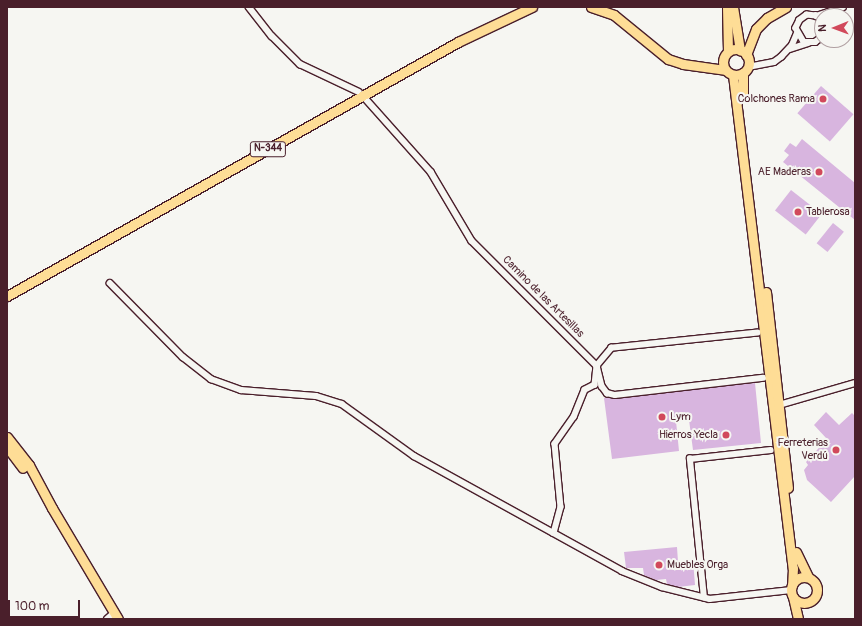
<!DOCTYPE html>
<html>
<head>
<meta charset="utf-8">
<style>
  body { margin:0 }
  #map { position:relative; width:862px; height:626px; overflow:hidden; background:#f6f6f2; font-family:Pangolin,sans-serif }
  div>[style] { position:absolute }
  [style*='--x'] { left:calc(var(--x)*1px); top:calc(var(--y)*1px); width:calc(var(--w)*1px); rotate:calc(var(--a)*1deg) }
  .building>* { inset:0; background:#d8b5df; transform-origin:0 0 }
  .roads { filter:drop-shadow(1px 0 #4a1f2b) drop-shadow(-1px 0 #4a1f2b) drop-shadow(0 1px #4a1f2b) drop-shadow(0 -1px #4a1f2b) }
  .minor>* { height:5.5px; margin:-2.75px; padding:0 2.75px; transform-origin:2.75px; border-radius:2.75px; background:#f6f6f2 }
  .primary>* { height:9px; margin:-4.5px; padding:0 4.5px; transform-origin:4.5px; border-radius:4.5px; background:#fedd96 }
  .primary>.ring { margin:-4.5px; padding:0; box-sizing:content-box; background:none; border:9px solid #fedd96; border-radius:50% }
  .trunk>* { height:9px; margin:-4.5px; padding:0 4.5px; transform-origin:4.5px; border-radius:4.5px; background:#fedd96 }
  .trunk>.ring { margin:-4.5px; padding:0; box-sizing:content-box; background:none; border:9px solid #fedd96; border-radius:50% }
  .dots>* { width:11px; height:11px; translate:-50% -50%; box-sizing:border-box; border:2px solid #f6f6f2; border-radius:50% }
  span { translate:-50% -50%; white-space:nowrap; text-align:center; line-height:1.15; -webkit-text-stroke:4px #f6f6f2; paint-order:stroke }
  .shield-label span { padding:1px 3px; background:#f6f6f2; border:1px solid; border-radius:3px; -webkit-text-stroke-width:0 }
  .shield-label { font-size:10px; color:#4a1f2b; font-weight:700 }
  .poi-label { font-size:11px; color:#4a1f2b }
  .right { translate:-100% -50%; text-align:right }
  .left { translate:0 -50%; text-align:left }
  .street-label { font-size:11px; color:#4a1f2b }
  .frame { position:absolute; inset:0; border:8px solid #4a1f2b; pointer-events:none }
  .north { position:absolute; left:814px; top:8px; width:40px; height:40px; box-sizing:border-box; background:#f6f6f2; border:1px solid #b1a0a2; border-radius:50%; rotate:269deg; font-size:11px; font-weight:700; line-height:16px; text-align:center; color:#4a1f2b }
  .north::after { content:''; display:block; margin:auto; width:14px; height:18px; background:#d1495b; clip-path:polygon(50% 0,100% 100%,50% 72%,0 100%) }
  .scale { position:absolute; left:8px; top:600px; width:72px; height:18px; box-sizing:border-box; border:2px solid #4a1f2b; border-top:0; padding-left:5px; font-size:12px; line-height:14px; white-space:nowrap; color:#4a1f2b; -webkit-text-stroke:3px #f6f6f2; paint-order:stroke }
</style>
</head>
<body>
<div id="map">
  <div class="building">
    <div style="left:821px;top:86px;width:43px;height:36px;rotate:41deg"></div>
    <div style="clip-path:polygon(802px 139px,855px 183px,855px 220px,783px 162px,789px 155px,784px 151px,790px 143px,796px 147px)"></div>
    <div style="left:791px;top:190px;width:39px;height:26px;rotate:38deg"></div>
    <div style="left:833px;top:223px;width:14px;height:26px;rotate:39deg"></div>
    <div style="clip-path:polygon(755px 383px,761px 443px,693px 450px,689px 420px,676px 421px,679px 451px,612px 459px,604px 398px)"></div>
    <div style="clip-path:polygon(826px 412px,839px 425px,852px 413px,855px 416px,855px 476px,831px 502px,807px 480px,804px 470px,808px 465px,806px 462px,827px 439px,814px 425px)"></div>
    <div style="clip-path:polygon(677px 547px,678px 562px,693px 560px,695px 585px,678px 587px,667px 584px,666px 579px,656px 580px,644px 575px,643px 568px,626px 568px,624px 552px)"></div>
  </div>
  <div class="roads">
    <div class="minor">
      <div style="--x:249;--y:7;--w:37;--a:52"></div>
      <div style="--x:272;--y:36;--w:40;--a:45"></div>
      <div style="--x:300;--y:64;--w:65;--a:25.4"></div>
      <div style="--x:816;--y:16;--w:28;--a:-18"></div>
      <div style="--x:822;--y:21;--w:8;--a:-140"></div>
      <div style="--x:816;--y:16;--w:9;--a:-174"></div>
      <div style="--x:807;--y:15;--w:9;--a:144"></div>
      <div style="--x:800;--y:20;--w:9;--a:117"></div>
      <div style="--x:796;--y:28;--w:16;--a:60"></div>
      <div style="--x:804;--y:42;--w:11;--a:0"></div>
      <div style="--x:815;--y:42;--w:9;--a:-36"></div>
      <div style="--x:790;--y:49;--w:19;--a:-18"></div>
      <div style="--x:748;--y:67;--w:26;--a:-11"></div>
      <div style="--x:774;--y:62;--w:9;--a:-36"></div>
      <div style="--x:781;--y:57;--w:16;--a:-47"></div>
      <div style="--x:792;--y:45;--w:13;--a:-67"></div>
      <div style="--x:366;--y:99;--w:98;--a:48.3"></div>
      <div style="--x:431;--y:172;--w:80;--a:59.3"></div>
      <div style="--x:472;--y:241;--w:177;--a:45"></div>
      <div style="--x:597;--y:366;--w:19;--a:96"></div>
      <div style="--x:595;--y:385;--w:11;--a:153"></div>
      <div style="--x:585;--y:390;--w:29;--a:112"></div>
      <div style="--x:574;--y:417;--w:33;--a:125"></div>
      <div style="--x:555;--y:444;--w:63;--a:84.6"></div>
      <div style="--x:561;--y:507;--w:27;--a:105"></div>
      <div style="--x:110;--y:283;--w:104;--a:45.4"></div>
      <div style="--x:183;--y:357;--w:36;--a:38"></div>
      <div style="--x:211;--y:379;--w:32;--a:20"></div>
      <div style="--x:241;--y:390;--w:75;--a:4.6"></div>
      <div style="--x:316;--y:396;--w:27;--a:17"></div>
      <div style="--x:342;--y:404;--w:89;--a:35.8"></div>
      <div style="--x:414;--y:456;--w:238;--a:28.9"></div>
      <div style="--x:622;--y:571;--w:43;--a:21.8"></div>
      <div style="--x:662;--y:587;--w:49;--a:14"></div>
      <div style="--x:710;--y:599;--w:81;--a:-6.3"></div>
      <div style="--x:758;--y:333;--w:147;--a:174.1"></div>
      <div style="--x:612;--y:348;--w:23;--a:130"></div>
      <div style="--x:597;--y:366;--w:21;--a:76"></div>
      <div style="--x:602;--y:386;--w:9;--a:54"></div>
      <div style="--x:607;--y:393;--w:8;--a:14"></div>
      <div style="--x:615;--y:395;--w:149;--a:-6.6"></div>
      <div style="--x:783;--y:404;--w:75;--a:-16.3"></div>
      <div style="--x:704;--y:598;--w:140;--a:-95.8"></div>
      <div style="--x:690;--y:459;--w:81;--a:-6.3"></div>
      <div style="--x:107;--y:619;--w:9;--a:-41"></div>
    </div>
    <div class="primary">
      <div style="--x:743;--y:73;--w:21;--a:90"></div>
      <div style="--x:733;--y:75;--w:497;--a:83.1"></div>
      <div style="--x:793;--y:568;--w:17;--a:93"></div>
      <div style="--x:766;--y:292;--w:197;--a:83.6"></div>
      <div style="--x:52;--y:508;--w:129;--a:59.3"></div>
      <div style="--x:796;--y:552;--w:28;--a:64"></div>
      <div class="ring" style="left:791px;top:577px;width:17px;height:17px"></div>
      <div style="--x:793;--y:597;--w:23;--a:77"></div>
    </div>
    <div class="trunk">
      <div style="--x:591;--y:7;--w:24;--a:19"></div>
      <div style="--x:614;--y:15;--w:70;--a:39.2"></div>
      <div style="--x:668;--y:59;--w:16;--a:18"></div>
      <div style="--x:683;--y:64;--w:42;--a:8.1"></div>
      <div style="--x:727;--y:7;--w:44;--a:88.7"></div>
      <div style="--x:733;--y:7;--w:44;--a:80.8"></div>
      <div class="ring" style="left:723px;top:49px;width:17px;height:17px"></div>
      <div style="--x:746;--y:55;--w:28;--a:-69"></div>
      <div style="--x:756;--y:29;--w:16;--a:-45"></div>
      <div style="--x:767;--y:18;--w:22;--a:-30"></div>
      <div style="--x:7;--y:296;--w:518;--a:-29.39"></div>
      <div style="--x:458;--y:42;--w:82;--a:-25.3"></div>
      <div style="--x:7;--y:437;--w:36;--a:52"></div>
      <div style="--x:29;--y:465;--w:49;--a:61.9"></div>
      <div style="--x:7;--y:447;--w:26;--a:53"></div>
    </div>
  </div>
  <div class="dots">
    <div style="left:823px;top:99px;background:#d1495b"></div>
    <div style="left:819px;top:172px;background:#d1495b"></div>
    <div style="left:798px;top:212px;background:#d1495b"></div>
    <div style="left:662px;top:417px;background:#d1495b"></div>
    <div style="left:726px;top:435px;background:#d1495b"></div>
    <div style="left:836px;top:450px;background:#d1495b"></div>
    <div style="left:659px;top:565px;background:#d1495b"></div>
  </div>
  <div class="shield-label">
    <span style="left:268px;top:149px">N-344</span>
  </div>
  <div class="poi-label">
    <span class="right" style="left:815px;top:99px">Colchones Rama</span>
    <span class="right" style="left:811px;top:172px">AE Maderas</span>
    <span class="left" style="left:806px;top:212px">Tablerosa</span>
    <span class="left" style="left:670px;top:417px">Lym</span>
    <span class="right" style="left:718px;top:435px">Hierros Yecla</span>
    <span class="right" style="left:828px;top:450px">Ferreterias<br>Verdú</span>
    <span class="left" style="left:667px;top:565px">Muebles Orga</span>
  </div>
  <div class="street-label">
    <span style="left:543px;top:297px;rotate:45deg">Camino de las Artesillas</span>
  </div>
  <div class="frame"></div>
  <div class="north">N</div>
  <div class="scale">100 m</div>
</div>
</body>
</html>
